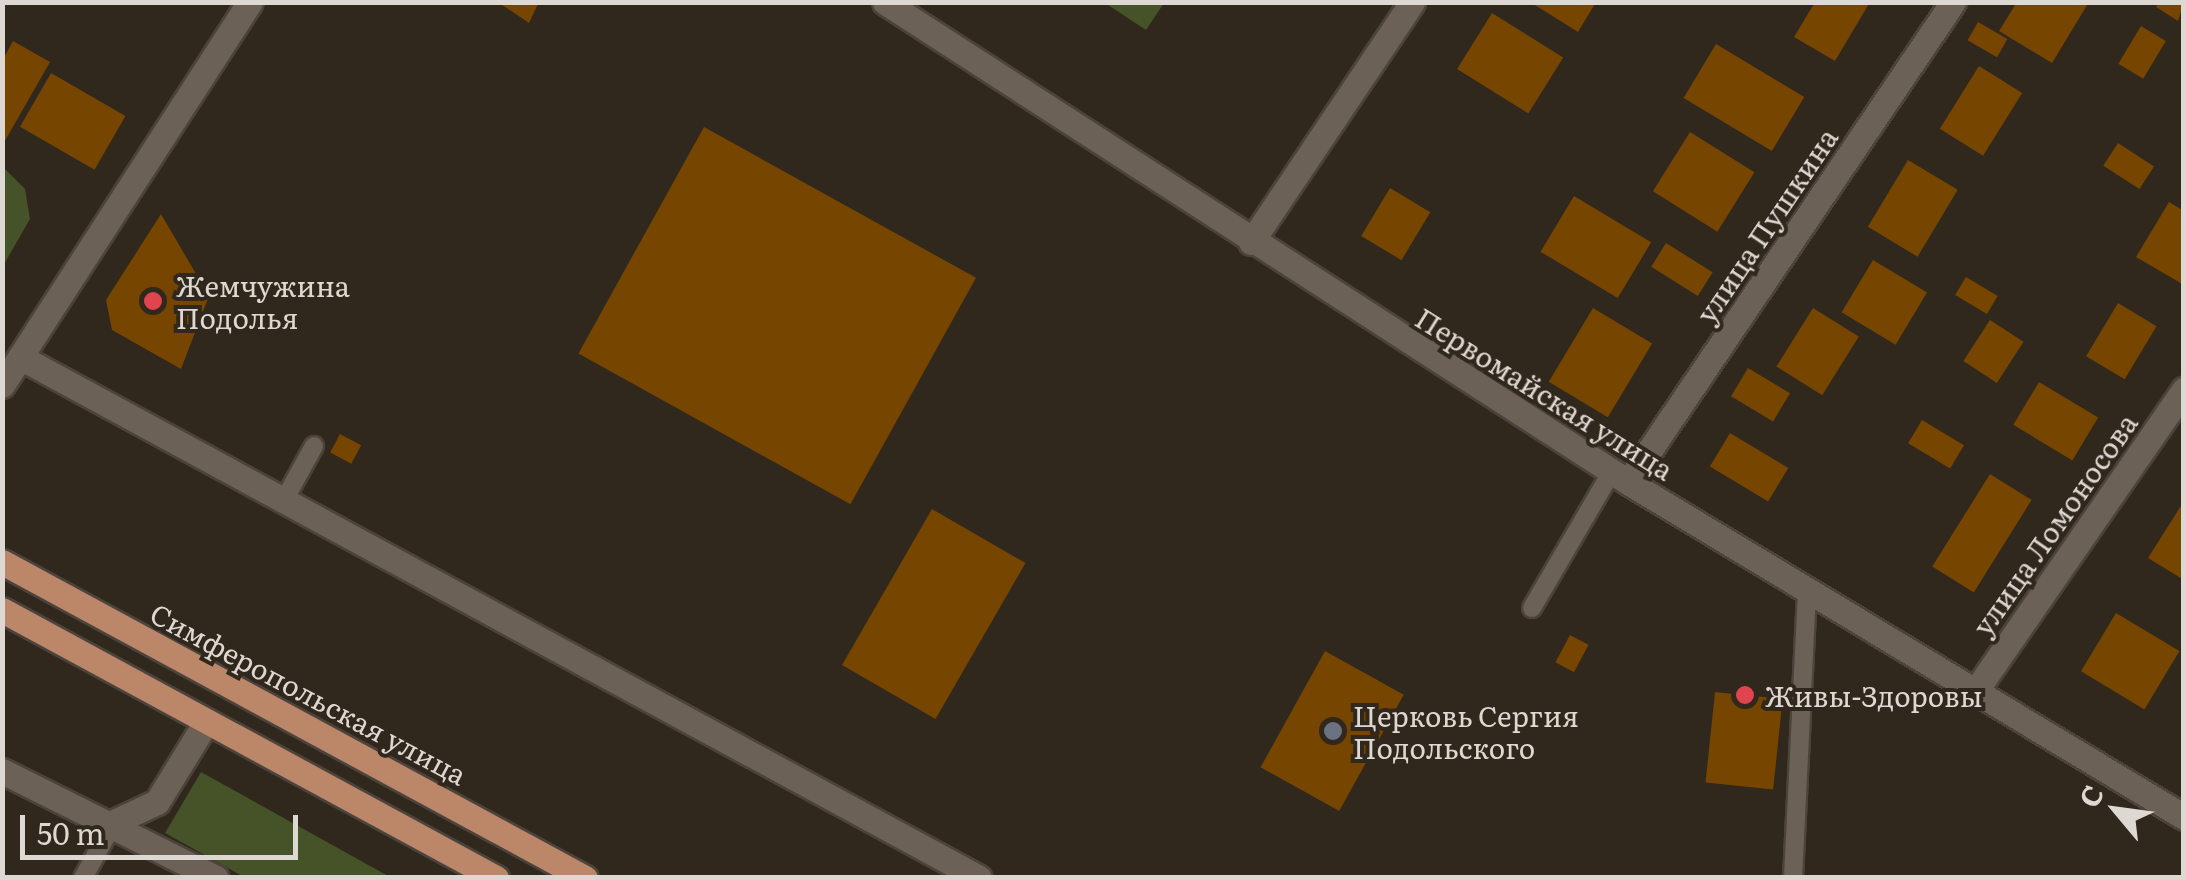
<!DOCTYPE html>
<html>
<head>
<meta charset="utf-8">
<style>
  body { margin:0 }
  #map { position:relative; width:2186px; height:880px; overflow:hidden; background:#30271d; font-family:Literata,serif }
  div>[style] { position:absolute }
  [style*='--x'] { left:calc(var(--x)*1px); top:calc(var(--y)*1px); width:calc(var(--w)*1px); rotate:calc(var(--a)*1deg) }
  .green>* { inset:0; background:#465227 }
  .building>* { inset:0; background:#764500; transform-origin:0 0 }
  .roads { filter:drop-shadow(2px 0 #4b433c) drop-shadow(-2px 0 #4b433c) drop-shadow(0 2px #4b433c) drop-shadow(0 -2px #4b433c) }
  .lane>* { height:18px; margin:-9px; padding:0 9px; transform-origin:9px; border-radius:9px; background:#6c6156 }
  .street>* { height:25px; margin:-12.5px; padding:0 12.5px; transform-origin:12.5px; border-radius:12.5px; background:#6c6156 }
  .secondary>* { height:25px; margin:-12.5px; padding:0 12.5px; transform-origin:12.5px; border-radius:12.5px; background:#6c6156 }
  .primary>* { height:25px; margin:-12.5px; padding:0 12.5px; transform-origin:12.5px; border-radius:12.5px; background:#bc8669 }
  .dots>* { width:28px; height:28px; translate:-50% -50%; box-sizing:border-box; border:5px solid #30271d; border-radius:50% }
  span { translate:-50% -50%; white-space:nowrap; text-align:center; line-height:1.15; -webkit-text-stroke:8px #30271d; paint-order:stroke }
  .street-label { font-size:28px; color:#ded8d2 }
  .poi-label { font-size:28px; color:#ded8d2 }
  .left { translate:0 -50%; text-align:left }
  .frame { position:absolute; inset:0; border:5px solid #ded8d2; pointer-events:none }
  .north { position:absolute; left:2066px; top:760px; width:100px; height:100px; -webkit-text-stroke:8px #30271d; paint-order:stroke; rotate:299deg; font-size:28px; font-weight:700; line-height:40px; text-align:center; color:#ded8d2 }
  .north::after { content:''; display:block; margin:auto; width:35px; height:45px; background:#ded8d2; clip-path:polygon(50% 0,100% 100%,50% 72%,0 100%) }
  .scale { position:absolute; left:20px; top:815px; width:278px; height:45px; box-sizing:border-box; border:5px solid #ded8d2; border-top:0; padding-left:12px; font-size:30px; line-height:35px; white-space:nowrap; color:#ded8d2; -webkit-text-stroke:8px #30271d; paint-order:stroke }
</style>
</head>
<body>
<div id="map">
  <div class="green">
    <div style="clip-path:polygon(1105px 3px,1164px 3px,1146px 30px)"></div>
    <div style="clip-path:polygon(3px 167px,25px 189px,30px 219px,3px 266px)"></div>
    <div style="clip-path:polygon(201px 772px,390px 877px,244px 877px,165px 833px)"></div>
  </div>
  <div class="building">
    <div style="clip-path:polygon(498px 2px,539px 2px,529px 23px)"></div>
    <div style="clip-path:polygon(1530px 2px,1596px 2px,1578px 32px)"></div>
    <div style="clip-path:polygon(1815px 2px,1870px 2px,1835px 61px,1794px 37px)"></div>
    <div style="clip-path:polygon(2017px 2px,2089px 2px,2052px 63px,1999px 31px)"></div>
    <div style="clip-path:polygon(2159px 2px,2184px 2px,2178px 21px,2156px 7px)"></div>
    <div style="left:1492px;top:13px;width:84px;height:66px;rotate:32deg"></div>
    <div style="left:1978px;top:22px;width:34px;height:21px;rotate:30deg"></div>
    <div style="left:2141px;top:26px;width:29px;height:44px;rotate:31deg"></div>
    <div style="clip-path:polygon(13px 41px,50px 62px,2px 146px,2px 61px)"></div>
    <div style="left:1716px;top:44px;width:103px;height:63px;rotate:31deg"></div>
    <div style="left:1979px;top:66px;width:51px;height:74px;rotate:32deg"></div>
    <div style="left:51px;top:73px;width:86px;height:62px;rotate:30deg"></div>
    <div style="left:704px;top:127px;width:311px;height:259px;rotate:29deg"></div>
    <div style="left:1690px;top:132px;width:76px;height:70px;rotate:32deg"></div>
    <div style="left:2118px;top:143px;width:43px;height:27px;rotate:33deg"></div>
    <div style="left:1908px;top:160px;width:58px;height:78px;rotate:31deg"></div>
    <div style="left:1390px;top:188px;width:47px;height:56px;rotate:31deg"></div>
    <div style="left:1574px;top:196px;width:90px;height:65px;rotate:31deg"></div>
    <div style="clip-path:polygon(2169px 202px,2184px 211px,2184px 285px,2136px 257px)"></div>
    <div style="clip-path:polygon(161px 214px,209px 296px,181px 369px,112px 330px,106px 300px)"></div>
    <div style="left:1666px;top:243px;width:55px;height:28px;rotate:32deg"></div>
    <div style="left:1873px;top:260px;width:63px;height:61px;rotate:31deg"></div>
    <div style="left:1966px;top:277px;width:37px;height:21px;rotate:31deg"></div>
    <div style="left:2118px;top:303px;width:45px;height:62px;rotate:31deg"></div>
    <div style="left:1593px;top:308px;width:69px;height:86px;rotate:31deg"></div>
    <div style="left:1813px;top:308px;width:54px;height:69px;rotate:32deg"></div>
    <div style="left:1990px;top:320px;width:40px;height:49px;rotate:33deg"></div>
    <div style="left:1748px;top:368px;width:49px;height:33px;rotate:31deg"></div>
    <div style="left:2039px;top:382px;width:69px;height:50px;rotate:31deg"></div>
    <div style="left:1922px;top:420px;width:49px;height:27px;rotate:31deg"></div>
    <div style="left:1730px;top:433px;width:68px;height:39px;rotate:31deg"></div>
    <div style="left:340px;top:434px;width:24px;height:21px;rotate:28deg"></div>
    <div style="left:1990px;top:474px;width:49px;height:109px;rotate:32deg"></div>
    <div style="clip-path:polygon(2184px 501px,2184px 580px,2148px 558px)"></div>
    <div style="left:932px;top:509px;width:108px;height:180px;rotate:30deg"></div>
    <div style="left:2116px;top:613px;width:74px;height:68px;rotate:31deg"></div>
    <div style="left:1570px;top:635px;width:21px;height:31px;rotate:28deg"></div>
    <div style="left:1325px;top:651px;width:90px;height:133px;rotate:29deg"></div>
    <div style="left:1715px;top:692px;width:68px;height:91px;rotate:6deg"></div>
  </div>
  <div class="roads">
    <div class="lane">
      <div style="--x:283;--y:502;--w:64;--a:-61"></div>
      <div style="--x:1532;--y:608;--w:159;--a:-59.7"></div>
      <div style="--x:83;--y:878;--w:64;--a:-61"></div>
      <div style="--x:1793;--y:878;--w:288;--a:-87.2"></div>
    </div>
    <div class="street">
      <div style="--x:885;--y:2;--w:885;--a:32.86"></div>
      <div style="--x:1628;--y:482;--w:649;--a:31.07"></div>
      <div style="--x:1251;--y:242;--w:289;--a:-56.1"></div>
      <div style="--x:20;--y:357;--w:1091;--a:28.51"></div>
      <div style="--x:1628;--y:482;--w:580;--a:-55.9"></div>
      <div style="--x:1974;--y:693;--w:369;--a:-55.3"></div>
      <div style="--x:2;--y:771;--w:239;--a:26.6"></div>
      <div style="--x:114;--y:822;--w:47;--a:-24.9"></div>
      <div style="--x:157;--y:802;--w:94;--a:-58.5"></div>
    </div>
    <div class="secondary">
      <div style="--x:2;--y:385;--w:456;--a:-57.1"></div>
    </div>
    <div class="primary">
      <div style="--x:2;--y:562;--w:663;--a:28.46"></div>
      <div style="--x:2;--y:610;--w:562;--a:28.48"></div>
    </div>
  </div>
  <div class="dots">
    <div style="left:153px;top:301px;background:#e0444e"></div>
    <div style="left:1745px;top:695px;background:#e0444e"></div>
    <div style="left:1333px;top:731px;background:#6b7280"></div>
  </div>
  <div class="street-label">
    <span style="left:1766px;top:225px;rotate:-56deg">улица Пушкина</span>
    <span style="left:1545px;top:393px;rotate:32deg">Первомайская улица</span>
    <span style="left:2054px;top:524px;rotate:-55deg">улица Ломоносова</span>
    <span style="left:309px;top:693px;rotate:28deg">Симферопольская улица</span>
  </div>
  <div class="poi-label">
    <span class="left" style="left:176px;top:301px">Жемчужина<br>Подолья</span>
    <span class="left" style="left:1765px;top:695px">Живы-Здоровы</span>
    <span class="left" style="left:1353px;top:731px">Церковь Сергия<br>Подольского</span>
  </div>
  <div class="frame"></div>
  <div class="north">С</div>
  <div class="scale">50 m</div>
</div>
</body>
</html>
